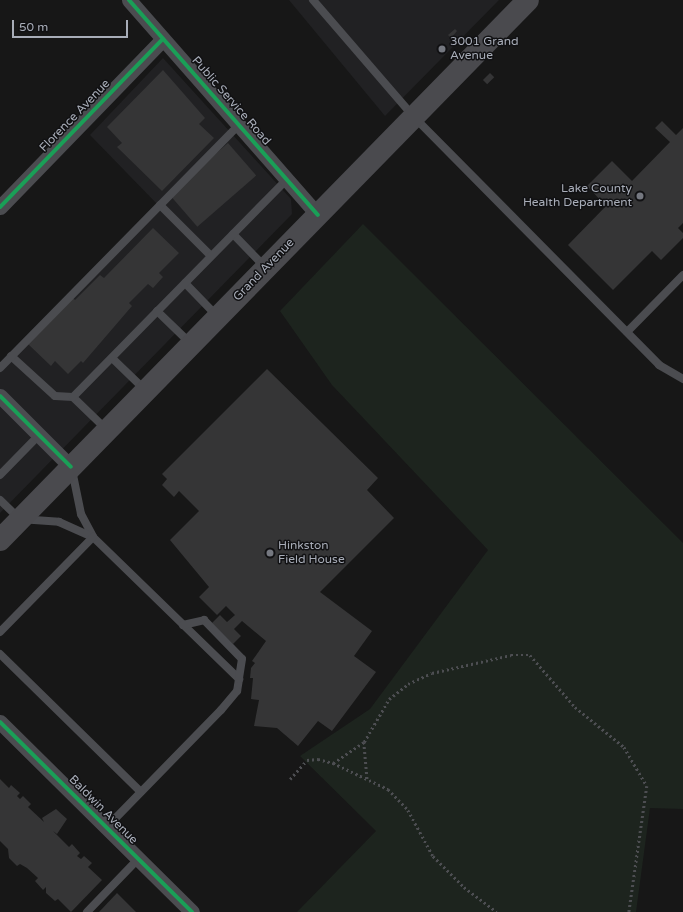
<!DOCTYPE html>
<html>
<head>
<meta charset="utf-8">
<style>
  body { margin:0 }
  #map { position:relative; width:683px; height:912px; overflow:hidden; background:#171717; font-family:"Varela Round",sans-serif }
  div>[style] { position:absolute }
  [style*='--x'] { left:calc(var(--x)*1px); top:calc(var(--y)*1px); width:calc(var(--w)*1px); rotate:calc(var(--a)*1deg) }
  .built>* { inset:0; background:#212123 }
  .green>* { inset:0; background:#1d241e }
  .building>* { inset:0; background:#353536; transform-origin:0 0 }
  .path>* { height:2.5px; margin-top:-1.25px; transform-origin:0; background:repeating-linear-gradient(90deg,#4d4e52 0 2px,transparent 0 5px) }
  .lane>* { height:8px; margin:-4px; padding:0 4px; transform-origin:4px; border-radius:4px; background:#4b4c50 }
  .street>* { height:15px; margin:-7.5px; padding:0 7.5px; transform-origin:7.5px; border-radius:7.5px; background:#4b4c50 }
  .secondary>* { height:22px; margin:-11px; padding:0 11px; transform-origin:11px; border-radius:11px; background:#4a4a4e }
  .cycleway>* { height:4px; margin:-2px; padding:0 2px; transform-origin:2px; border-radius:2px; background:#1a9f57 }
  .dots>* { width:11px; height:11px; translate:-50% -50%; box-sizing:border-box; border:2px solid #111113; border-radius:50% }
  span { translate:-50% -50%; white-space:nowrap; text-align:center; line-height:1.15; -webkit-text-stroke:3px #111113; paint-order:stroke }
  .poi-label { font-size:12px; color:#a8adb8 }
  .left { translate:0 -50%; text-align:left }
  .right { translate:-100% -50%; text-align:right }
  .street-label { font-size:12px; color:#a8adb8 }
  .scale { position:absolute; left:12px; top:20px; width:116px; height:18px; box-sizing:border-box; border:2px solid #a8adb8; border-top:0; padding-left:5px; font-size:12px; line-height:14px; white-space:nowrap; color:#a8adb8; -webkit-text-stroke:3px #111113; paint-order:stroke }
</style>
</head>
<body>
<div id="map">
  <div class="built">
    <div style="clip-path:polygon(289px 0,499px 0,385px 116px)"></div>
    <div style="clip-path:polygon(163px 58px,291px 199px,292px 214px,0 513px,0 367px,158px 205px,90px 135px)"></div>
  </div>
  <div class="green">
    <div style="clip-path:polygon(363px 224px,683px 543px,683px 809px,650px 808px,636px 912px,297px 912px,376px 831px,300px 756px,370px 709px,488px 550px,332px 385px,280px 311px)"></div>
  </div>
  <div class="building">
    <div style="clip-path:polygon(455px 29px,457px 31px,451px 38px,448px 35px)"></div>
    <div style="clip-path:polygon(163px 70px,205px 118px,199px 124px,214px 138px,162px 191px,117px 147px,122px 143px,107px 127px)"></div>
    <div style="left:490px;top:73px;width:6px;height:10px;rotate:45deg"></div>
    <div style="clip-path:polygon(662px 121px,676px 135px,683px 128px,683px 223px,678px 228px,683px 233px,683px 238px,661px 260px,652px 251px,613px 290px,568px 245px,606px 206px,587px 186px,612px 161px,632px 181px,670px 142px,655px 128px)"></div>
    <div style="left:228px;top:143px;width:43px;height:78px;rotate:49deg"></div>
    <div style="clip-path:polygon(153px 228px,179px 253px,159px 273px,163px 277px,153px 288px,148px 284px,129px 303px,132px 306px,83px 363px,81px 361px,68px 374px,55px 361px,51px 366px,28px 344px,73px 298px,75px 300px,100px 275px,104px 278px)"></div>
    <div style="clip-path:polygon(267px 369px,378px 478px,367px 490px,394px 518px,320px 592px,372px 631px,354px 656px,376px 672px,332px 731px,318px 721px,298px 746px,277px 728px,254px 726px,259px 700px,251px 699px,253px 678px,250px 678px,251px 668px,255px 663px,252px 661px,266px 641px,242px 621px,234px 629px,241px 636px,233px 644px,212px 623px,220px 615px,227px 622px,235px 615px,226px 606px,217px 615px,199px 597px,209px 587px,170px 540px,199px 511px,179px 491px,174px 497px,162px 485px,167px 479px,162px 474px)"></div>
    <div style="clip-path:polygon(0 779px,9px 788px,11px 785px,20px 793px,17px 796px,20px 799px,23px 796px,31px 804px,28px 807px,44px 822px,42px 818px,56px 809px,67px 819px,57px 834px,53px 831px,69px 847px,72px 844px,80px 853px,77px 856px,81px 859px,84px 856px,92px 863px,88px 867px,102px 880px,71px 912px,58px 899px,55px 901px,46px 893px,46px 887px,43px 890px,35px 881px,38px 878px,27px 868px,20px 864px,17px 866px,9px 858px,8px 849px,0 841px)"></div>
    <div style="clip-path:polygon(117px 893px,136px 912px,99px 912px)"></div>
  </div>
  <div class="path">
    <div style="--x:364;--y:742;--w:37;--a:85"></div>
    <div style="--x:333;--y:763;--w:37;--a:-34"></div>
    <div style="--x:364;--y:742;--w:50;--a:-59.8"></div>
    <div style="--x:389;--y:699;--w:24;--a:-38"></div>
    <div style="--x:408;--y:684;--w:26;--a:-25"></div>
    <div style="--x:432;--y:673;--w:81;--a:-12.8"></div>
    <div style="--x:511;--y:655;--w:19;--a:0"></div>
    <div style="--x:530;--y:655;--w:69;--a:49.1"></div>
    <div style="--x:575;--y:707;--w:63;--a:39.2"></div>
    <div style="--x:624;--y:747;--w:45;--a:59.5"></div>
    <div style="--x:647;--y:786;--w:127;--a:98.1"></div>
    <div style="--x:290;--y:779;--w:25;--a:-48"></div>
    <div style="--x:307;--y:760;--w:11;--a:-5"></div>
    <div style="--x:318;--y:759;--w:16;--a:15"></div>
    <div style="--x:333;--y:763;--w:61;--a:25.3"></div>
    <div style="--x:388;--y:789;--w:29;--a:46"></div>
    <div style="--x:408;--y:810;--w:52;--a:61.5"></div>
    <div style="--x:433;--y:856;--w:44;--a:45"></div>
    <div style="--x:464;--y:887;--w:41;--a:37.1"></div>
  </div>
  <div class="lane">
    <div style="--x:313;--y:0;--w:155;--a:49.2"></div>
    <div style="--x:414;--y:117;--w:349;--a:45.3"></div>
    <div style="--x:659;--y:365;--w:28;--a:30"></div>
    <div style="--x:160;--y:205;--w:72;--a:45"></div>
    <div style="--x:233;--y:234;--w:47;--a:45.9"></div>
    <div style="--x:185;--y:283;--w:47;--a:45.9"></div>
    <div style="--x:157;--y:311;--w:47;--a:44.1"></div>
    <div style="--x:627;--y:332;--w:80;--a:-45.5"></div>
    <div style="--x:11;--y:356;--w:59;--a:42.3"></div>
    <div style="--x:55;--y:396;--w:18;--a:3"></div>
    <div style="--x:112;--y:358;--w:47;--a:44.1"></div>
    <div style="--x:0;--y:368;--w:341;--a:-45.5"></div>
    <div style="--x:107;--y:430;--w:47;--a:-135.9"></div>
    <div style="--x:73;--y:397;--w:305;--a:-45.5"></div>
    <div style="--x:72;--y:470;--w:45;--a:78.4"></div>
    <div style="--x:81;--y:514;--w:26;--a:62"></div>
    <div style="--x:93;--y:537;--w:204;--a:44.2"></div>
    <div style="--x:239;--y:679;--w:12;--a:99"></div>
    <div style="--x:237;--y:691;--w:25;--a:130"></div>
    <div style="--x:221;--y:710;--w:165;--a:134.3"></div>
    <div style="--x:0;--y:475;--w:56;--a:-45.7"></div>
    <div style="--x:0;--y:500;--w:28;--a:44"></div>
    <div style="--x:20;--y:519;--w:39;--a:4"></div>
    <div style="--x:59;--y:522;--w:37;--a:24"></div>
    <div style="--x:183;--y:625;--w:22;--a:-13"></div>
    <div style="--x:204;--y:620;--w:54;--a:45.7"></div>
    <div style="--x:242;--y:659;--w:20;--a:99"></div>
    <div style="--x:0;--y:632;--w:133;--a:-45.6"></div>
    <div style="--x:0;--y:654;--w:197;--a:44.4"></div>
    <div style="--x:87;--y:912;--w:74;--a:-46.1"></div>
  </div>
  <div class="street">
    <div style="--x:129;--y:0;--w:286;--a:48.7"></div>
    <div style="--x:0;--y:207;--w:234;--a:-45.9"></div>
    <div style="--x:0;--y:396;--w:100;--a:45"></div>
    <div style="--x:0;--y:722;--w:270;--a:44.7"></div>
  </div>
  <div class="secondary">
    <div style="--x:0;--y:540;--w:755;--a:-45.64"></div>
  </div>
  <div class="cycleway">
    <div style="--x:129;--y:0;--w:286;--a:48.7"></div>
    <div style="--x:0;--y:207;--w:234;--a:-45.9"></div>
    <div style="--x:0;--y:396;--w:100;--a:45"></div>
    <div style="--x:0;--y:722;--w:270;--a:44.7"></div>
  </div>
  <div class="dots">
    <div style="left:442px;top:49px;background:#757880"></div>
    <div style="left:640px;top:196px;background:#757880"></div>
    <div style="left:270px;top:553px;background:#757880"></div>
  </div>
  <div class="poi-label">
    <span class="left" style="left:450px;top:49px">3001 Grand<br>Avenue</span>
    <span class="right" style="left:632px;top:196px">Lake County<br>Health Department</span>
    <span class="left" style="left:278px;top:553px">Hinkston<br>Field House</span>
  </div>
  <div class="street-label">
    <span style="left:231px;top:101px;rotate:49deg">Public Service Road</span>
    <span style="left:75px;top:116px;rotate:-46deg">Florence Avenue</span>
    <span style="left:264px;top:270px;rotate:-46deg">Grand Avenue</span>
    <span style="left:103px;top:810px;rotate:45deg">Baldwin Avenue</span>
  </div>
  <div class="scale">50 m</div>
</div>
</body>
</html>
